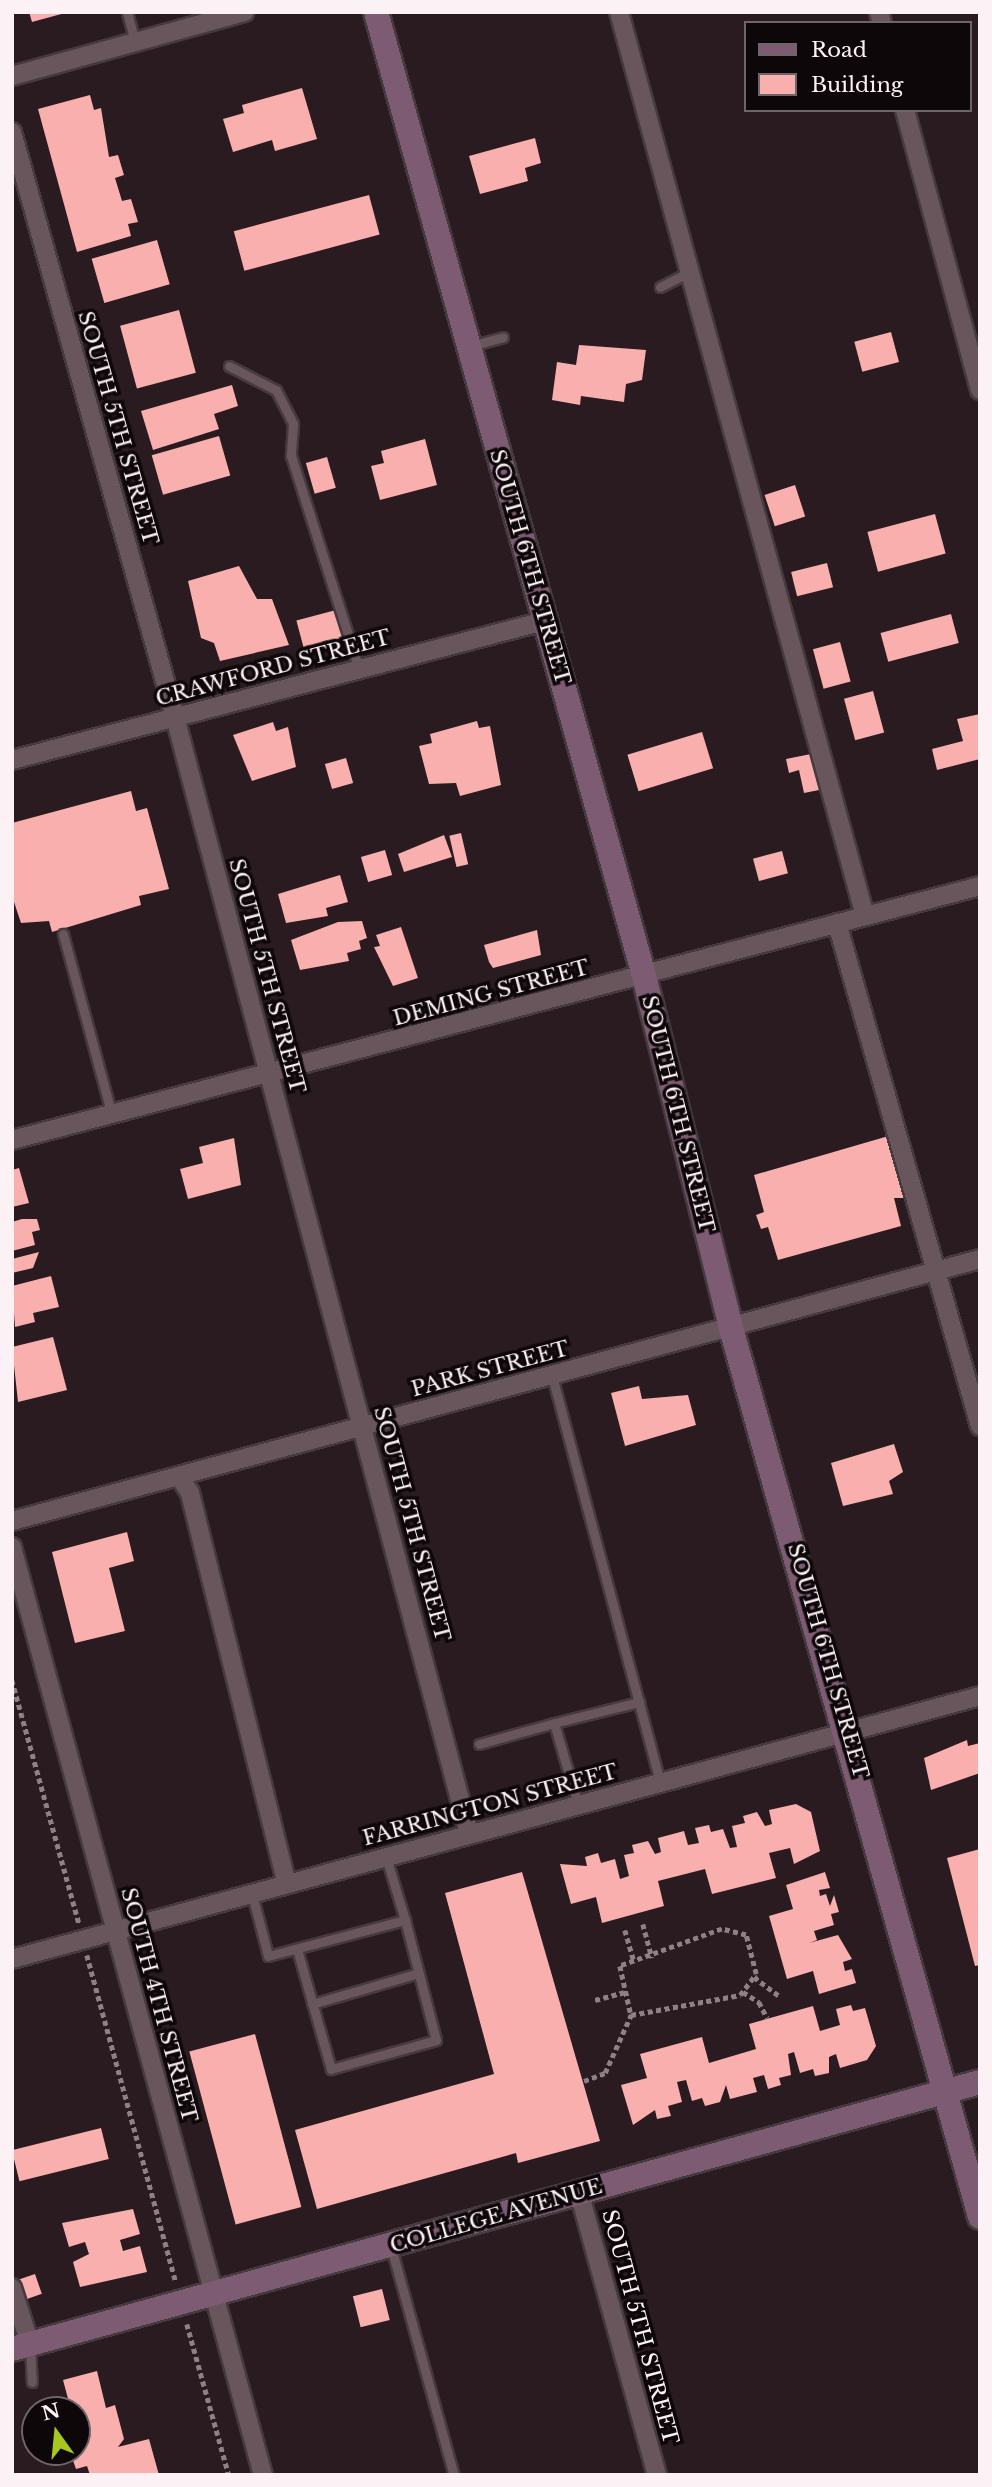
<!DOCTYPE html>
<html>
<head>
<meta charset="utf-8">
<style>
  body { margin:0 }
  #map { position:relative; width:992px; height:2487px; overflow:hidden; background:#291b20; font-family:"Libre Baskerville",serif }
  div>[style] { position:absolute }
  [style*='--x'] { left:calc(var(--x)*1px); top:calc(var(--y)*1px); width:calc(var(--w)*1px); rotate:calc(var(--a)*1deg) }
  .building>* { inset:0; background:#f9afae; transform-origin:0 0 }
  .path>* { height:4.5px; margin-top:-2.25px; transform-origin:0; background:repeating-linear-gradient(90deg,#8d8185 0 5px,transparent 0 8.5px) }
  .roads { filter:drop-shadow(2px 0 #453a3e) drop-shadow(-2px 0 #453a3e) drop-shadow(0 2px #453a3e) drop-shadow(0 -2px #453a3e) }
  .lane>* { height:9px; margin:-4.5px; padding:0 4.5px; transform-origin:4.5px; border-radius:4.5px; background:#68565c }
  .street>* { height:18px; margin:-9px; padding:0 9px; transform-origin:9px; border-radius:9px; background:#68565c }
  .secondary>* { height:24px; margin:-12px; padding:0 12px; transform-origin:12px; border-radius:12px; background:#7d5c73 }
  span { translate:-50% -50%; white-space:nowrap; text-align:center; line-height:1.15; -webkit-text-stroke:7px #0e070a; paint-order:stroke }
  .street-label { font-size:21px; color:#fcf1f5 }
  .frame { position:absolute; inset:0; border:14px solid #fcf1f5; pointer-events:none }
  .legend { position:absolute; left:744px; top:21px; width:228px; height:91px; box-sizing:border-box; background:#0e070a; border:2px solid #6d6568; margin:0; padding:9px 12px; list-style:none; font-size:21px; color:#fcf1f5 }
  .legend li { display:flex; align-items:center; gap:14px; height:35px }
  .legend b { width:35px; border:2px solid #6d6568 }
  .north { position:absolute; left:21px; top:2396px; width:70px; height:70px; box-sizing:border-box; background:#0e070a; border:2px solid #6d6568; border-radius:50%; rotate:345deg; font-size:19px; font-weight:700; line-height:28px; text-align:center; color:#fcf1f5 }
  .north::after { content:''; display:block; margin:auto; width:24px; height:32px; background:#a8c71c; clip-path:polygon(50% 0,100% 100%,50% 72%,0 100%) }
</style>
</head>
<body>
<div id="map">
  <div class="building">
    <div style="clip-path:polygon(29px 12px,64px 12px,65px 13px,32px 22px)"></div>
    <div style="clip-path:polygon(302px 88px,317px 139px,275px 151px,272px 140px,233px 152px,223px 119px,244px 113px,242px 105px)"></div>
    <div style="clip-path:polygon(90px 95px,94px 110px,101px 108px,109px 157px,118px 155px,124px 175px,115px 178px,122px 201px,131px 199px,138px 222px,128px 224px,131px 236px,77px 252px,38px 109px)"></div>
    <div style="clip-path:polygon(535px 138px,541px 163px,525px 168px,528px 181px,480px 194px,469px 156px)"></div>
    <div style="left:369px;top:195px;width:41px;height:140px;rotate:75deg"></div>
    <div style="left:157px;top:240px;width:46px;height:68px;rotate:74deg"></div>
    <div style="left:179px;top:310px;width:65px;height:61px;rotate:75deg"></div>
    <div style="left:891px;top:332px;width:31px;height:38px;rotate:75deg"></div>
    <div style="clip-path:polygon(579px 345px,646px 350px,642px 380px,626px 384px,624px 402px,581px 396px,580px 405px,552px 400px,557px 362px,576px 365px)"></div>
    <div style="clip-path:polygon(232px 385px,238px 406px,214px 414px,219px 429px,153px 450px,141px 411px)"></div>
    <div style="left:219px;top:436px;width:41px;height:70px;rotate:74deg"></div>
    <div style="clip-path:polygon(425px 439px,437px 485px,380px 500px,371px 466px,384px 463px,381px 451px)"></div>
    <div style="left:327px;top:457px;width:32px;height:22px;rotate:74deg"></div>
    <div style="left:795px;top:485px;width:33px;height:32px;rotate:72deg"></div>
    <div style="left:935px;top:514px;width:41px;height:70px;rotate:75deg"></div>
    <div style="left:827px;top:563px;width:25px;height:37px;rotate:76deg"></div>
    <div style="clip-path:polygon(239px 566px,257px 599px,272px 599px,289px 645px,220px 661px,214px 643px,201px 638px,188px 581px)"></div>
    <div style="left:336px;top:610px;width:35px;height:41px;rotate:75deg"></div>
    <div style="left:951px;top:614px;width:30px;height:73px;rotate:75deg"></div>
    <div style="left:840px;top:642px;width:41px;height:28px;rotate:75deg"></div>
    <div style="left:873px;top:691px;width:43px;height:30px;rotate:75deg"></div>
    <div style="clip-path:polygon(980px 714px,980px 759px,937px 770px,932px 749px,963px 741px,957px 719px)"></div>
    <div style="clip-path:polygon(477px 721px,479px 728px,490px 726px,501px 785px,460px 796px,456px 783px,429px 784px,419px 746px,432px 743px,430px 734px)"></div>
    <div style="clip-path:polygon(273px 722px,276px 731px,288px 727px,296px 767px,252px 781px,233px 735px)"></div>
    <div style="left:702px;top:732px;width:38px;height:78px;rotate:73deg"></div>
    <div style="clip-path:polygon(816px 753px,824px 789px,804px 793px,799px 770px,789px 773px,786px 759px)"></div>
    <div style="left:346px;top:758px;width:26px;height:22px;rotate:74deg"></div>
    <div style="clip-path:polygon(131px 791px,136px 811px,147px 808px,169px 889px,139px 896px,141px 905px,52px 932px,49px 921px,21px 923px,12px 896px,12px 823px)"></div>
    <div style="left:461px;top:833px;width:32px;height:12px;rotate:77deg"></div>
    <div style="clip-path:polygon(444px 835px,452px 857px,404px 872px,398px 854px)"></div>
    <div style="left:385px;top:850px;width:26px;height:25px;rotate:74deg"></div>
    <div style="left:782px;top:851px;width:23px;height:30px;rotate:75deg"></div>
    <div style="clip-path:polygon(340px 875px,348px 902px,326px 908px,328px 916px,286px 923px,278px 894px)"></div>
    <div style="clip-path:polygon(362px 921px,367px 938px,359px 941px,361px 949px,347px 953px,349px 961px,300px 970px,291px 940px,338px 922px)"></div>
    <div style="clip-path:polygon(401px 927px,418px 978px,393px 986px,374px 947px,380px 946px,376px 935px)"></div>
    <div style="clip-path:polygon(537px 930px,541px 955px,493px 968px,489px 962px,484px 945px)"></div>
    <div style="clip-path:polygon(892px 1135px,909px 1198px,894px 1198px,901px 1226px,778px 1260px,768px 1227px,761px 1229px,756px 1215px,764px 1212px,754px 1175px)"></div>
    <div style="clip-path:polygon(234px 1138px,241px 1185px,188px 1199px,180px 1169px,203px 1163px,199px 1147px)"></div>
    <div style="clip-path:polygon(19px 1168px,29px 1203px,12px 1207px,12px 1170px)"></div>
    <div style="clip-path:polygon(22px 1219px,37px 1219px,40px 1230px,32px 1232px,35px 1245px,12px 1251px,12px 1222px)"></div>
    <div style="clip-path:polygon(39px 1252px,33px 1268px,12px 1273px,12px 1259px)"></div>
    <div style="clip-path:polygon(51px 1276px,59px 1307px,33px 1313px,35px 1322px,15px 1327px,12px 1286px)"></div>
    <div style="clip-path:polygon(53px 1337px,67px 1390px,18px 1402px,12px 1347px)"></div>
    <div style="clip-path:polygon(639px 1386px,642px 1399px,688px 1395px,696px 1425px,625px 1446px,611px 1393px)"></div>
    <div style="clip-path:polygon(894px 1444px,903px 1472px,889px 1481px,893px 1494px,843px 1506px,831px 1463px)"></div>
    <div style="clip-path:polygon(127px 1532px,134px 1561px,109px 1568px,125px 1631px,75px 1643px,52px 1552px)"></div>
    <div style="clip-path:polygon(967px 1740px,968px 1746px,980px 1743px,980px 1773px,931px 1790px,924px 1758px)"></div>
    <div style="clip-path:polygon(796px 1804px,811px 1812px,820px 1851px,794px 1864px,790px 1848px,769px 1853px,776px 1878px,712px 1894px,705px 1869px,658px 1881px,664px 1906px,602px 1923px,596px 1897px,571px 1904px,560px 1864px,587px 1866px,585px 1857px,598px 1853px,601px 1863px,615px 1859px,620px 1879px,629px 1876px,624px 1855px,634px 1853px,632px 1845px,648px 1841px,655px 1854px,661px 1852px,658px 1838px,684px 1831px,688px 1845px,699px 1843px,695px 1828px,709px 1825px,711px 1832px,723px 1829px,730px 1848px,737px 1847px,732px 1826px,745px 1823px,743px 1816px,757px 1812px,765px 1826px,772px 1824px,769px 1810px)"></div>
    <div style="clip-path:polygon(980px 1849px,980px 1965px,975px 1966px,947px 1858px)"></div>
    <div style="clip-path:polygon(522px 1872px,600px 2141px,518px 2163px,516px 2153px,317px 2209px,295px 2130px,494px 2074px,445px 1893px)"></div>
    <div style="clip-path:polygon(825px 1872px,830px 1888px,819px 1890px,820px 1896px,826px 1894px,830px 1906px,834px 1895px,839px 1912px,831px 1914px,834px 1925px,814px 1931px,817px 1940px,809px 1943px,838px 1935px,852px 1959px,843px 1962px,845px 1971px,852px 1969px,856px 1983px,819px 1994px,813px 1971px,787px 1979px,769px 1916px,793px 1909px,786px 1885px)"></div>
    <div style="clip-path:polygon(851px 2005px,853px 2011px,865px 2008px,876px 2046px,867px 2060px,840px 2068px,836px 2054px,829px 2057px,829px 2073px,815px 2076px,813px 2069px,800px 2073px,794px 2052px,788px 2054px,791px 2075px,779px 2078px,781px 2085px,768px 2089px,764px 2075px,753px 2078px,757px 2092px,730px 2099px,726px 2085px,720px 2102px,705px 2106px,702px 2098px,692px 2101px,686px 2080px,677px 2082px,682px 2102px,668px 2106px,671px 2116px,657px 2119px,655px 2110px,633px 2125px,621px 2085px,647px 2078px,640px 2054px,702px 2037px,709px 2063px,756px 2049px,749px 2024px,813px 2006px,820px 2031px,840px 2025px,836px 2009px)"></div>
    <div style="left:255px;top:2034px;width:179px;height:68px;rotate:75deg"></div>
    <div style="left:101px;top:2128px;width:32px;height:92px;rotate:76deg"></div>
    <div style="clip-path:polygon(133px 2209px,140px 2234px,120px 2240px,123px 2251px,140px 2246px,147px 2272px,80px 2287px,73px 2262px,89px 2254px,85px 2242px,69px 2247px,62px 2223px)"></div>
    <div style="left:35px;top:2274px;width:21px;height:17px;rotate:71deg"></div>
    <div style="left:382px;top:2289px;width:32px;height:30px;rotate:76deg"></div>
    <div style="clip-path:polygon(97px 2371px,106px 2408px,115px 2405px,124px 2439px,118px 2447px,149px 2439px,159px 2475px,90px 2475px,87px 2466px,76px 2469px,70px 2452px,77px 2452px,77px 2410px,71px 2410px,63px 2380px)"></div>
  </div>
  <div class="path">
    <div style="--x:12;--y:1680;--w:252;--a:74.6"></div>
    <div style="--x:643;--y:1924;--w:35;--a:75"></div>
    <div style="--x:625;--y:1930;--w:33;--a:74"></div>
    <div style="--x:87;--y:1955;--w:339;--a:74.8"></div>
    <div style="--x:754;--y:1977;--w:31;--a:37"></div>
    <div style="--x:743;--y:1992;--w:19;--a:32"></div>
    <div style="--x:759;--y:2002;--w:18;--a:63"></div>
    <div style="--x:595;--y:2000;--w:30;--a:-15"></div>
    <div style="--x:584;--y:2081;--w:22;--a:-21"></div>
    <div style="--x:605;--y:2073;--w:64;--a:-65.9"></div>
    <div style="--x:631;--y:2015;--w:111;--a:-10.4"></div>
    <div style="--x:740;--y:1995;--w:26;--a:-53"></div>
    <div style="--x:756;--y:1974;--w:40;--a:-104.4"></div>
    <div style="--x:746;--y:1935;--w:25;--a:-166"></div>
    <div style="--x:722;--y:1929;--w:109;--a:160.1"></div>
    <div style="--x:620;--y:1966;--w:50;--a:77.3"></div>
    <div style="--x:187;--y:2324;--w:157;--a:74.5"></div>
  </div>
  <div class="roads">
    <div class="lane">
      <div style="--x:127;--y:12;--w:31;--a:75"></div>
      <div style="--x:660;--y:287;--w:34;--a:-27"></div>
      <div style="--x:470;--y:346;--w:34;--a:-15"></div>
      <div style="--x:229;--y:366;--w:53;--a:27.1"></div>
      <div style="--x:276;--y:390;--w:38;--a:63"></div>
      <div style="--x:293;--y:424;--w:32;--a:94"></div>
      <div style="--x:291;--y:456;--w:224;--a:72.3"></div>
      <div style="--x:63;--y:934;--w:188;--a:74.9"></div>
      <div style="--x:552;--y:1376;--w:421;--a:75.1"></div>
      <div style="--x:479;--y:1744;--w:78;--a:-15.6"></div>
      <div style="--x:578;--y:1805;--w:85;--a:-106.3"></div>
      <div style="--x:554;--y:1723;--w:88;--a:-13.9"></div>
      <div style="--x:252;--y:1894;--w:64;--a:75.5"></div>
      <div style="--x:268;--y:1956;--w:142;--a:-14.7"></div>
      <div style="--x:405;--y:1920;--w:66;--a:-106.8"></div>
      <div style="--x:297;--y:1949;--w:125;--a:74.2"></div>
      <div style="--x:331;--y:2069;--w:109;--a:-15.4"></div>
      <div style="--x:436;--y:2040;--w:124;--a:-104.5"></div>
      <div style="--x:312;--y:2004;--w:111;--a:-16.2"></div>
      <div style="--x:391;--y:2247;--w:237;--a:74.6"></div>
      <div style="--x:30;--y:2346;--w:36;--a:87"></div>
    </div>
    <div class="street">
      <div style="--x:619;--y:12;--w:937;--a:74.78"></div>
      <div style="--x:879;--y:12;--w:11;--a:75"></div>
      <div style="--x:12;--y:76;--w:241;--a:-15.4"></div>
      <div style="--x:905;--y:110;--w:290;--a:75"></div>
      <div style="--x:12;--y:132;--w:607;--a:74.43"></div>
      <div style="--x:175;--y:717;--w:1155;--a:75.25"></div>
      <div style="--x:12;--y:760;--w:550;--a:-14.64"></div>
      <div style="--x:837;--y:923;--w:523;--a:74.13"></div>
      <div style="--x:12;--y:1140;--w:1001;--a:-14.7"></div>
      <div style="--x:179;--y:1476;--w:20;--a:57"></div>
      <div style="--x:190;--y:1493;--w:403;--a:76.1"></div>
      <div style="--x:12;--y:1521;--w:1003;--a:-15.14"></div>
      <div style="--x:12;--y:1547;--w:961;--a:74.87"></div>
      <div style="--x:12;--y:1959;--w:1003;--a:-15.2"></div>
      <div style="--x:579;--y:2192;--w:294;--a:74.6"></div>
      <div style="--x:12;--y:2288;--w:59;--a:72.2"></div>
    </div>
    <div class="secondary">
      <div style="--x:376;--y:12;--w:1001;--a:74.46"></div>
      <div style="--x:644;--y:976;--w:363;--a:76.1"></div>
      <div style="--x:731;--y:1328;--w:923;--a:74.35"></div>
      <div style="--x:12;--y:2349;--w:1004;--a:-15.42"></div>
    </div>
  </div>
  <div class="street-label">
    <span style="left:118px;top:428px;rotate:74deg">SOUTH 5TH STREET</span>
    <span style="left:530px;top:567px;rotate:74deg">SOUTH 6TH STREET</span>
    <span style="left:273px;top:668px;rotate:-15deg">CRAWFORD STREET</span>
    <span style="left:267px;top:976px;rotate:75deg">SOUTH 5TH STREET</span>
    <span style="left:491px;top:993px;rotate:-15deg">DEMING STREET</span>
    <span style="left:678px;top:1114px;rotate:76deg">SOUTH 6TH STREET</span>
    <span style="left:490px;top:1369px;rotate:-15deg">PARK STREET</span>
    <span style="left:412px;top:1524px;rotate:75deg">SOUTH 5TH STREET</span>
    <span style="left:828px;top:1661px;rotate:74deg">SOUTH 6TH STREET</span>
    <span style="left:490px;top:1805px;rotate:-15deg">FARRINGTON STREET</span>
    <span style="left:159px;top:2005px;rotate:75deg">SOUTH 4TH STREET</span>
    <span style="left:496px;top:2216px;rotate:-16deg">COLLEGE AVENUE</span>
    <span style="left:640px;top:2327px;rotate:75deg">SOUTH 5TH STREET</span>
  </div>
  <div class="frame"></div>
  <ul class="legend">
  <li><b style="height:9px;background:#7d5c73"></b>Road</li>
  <li><b style="height:19px;background:#f9afae"></b>Building</li>
  </ul>
  <div class="north">N</div>
</div>
</body>
</html>
